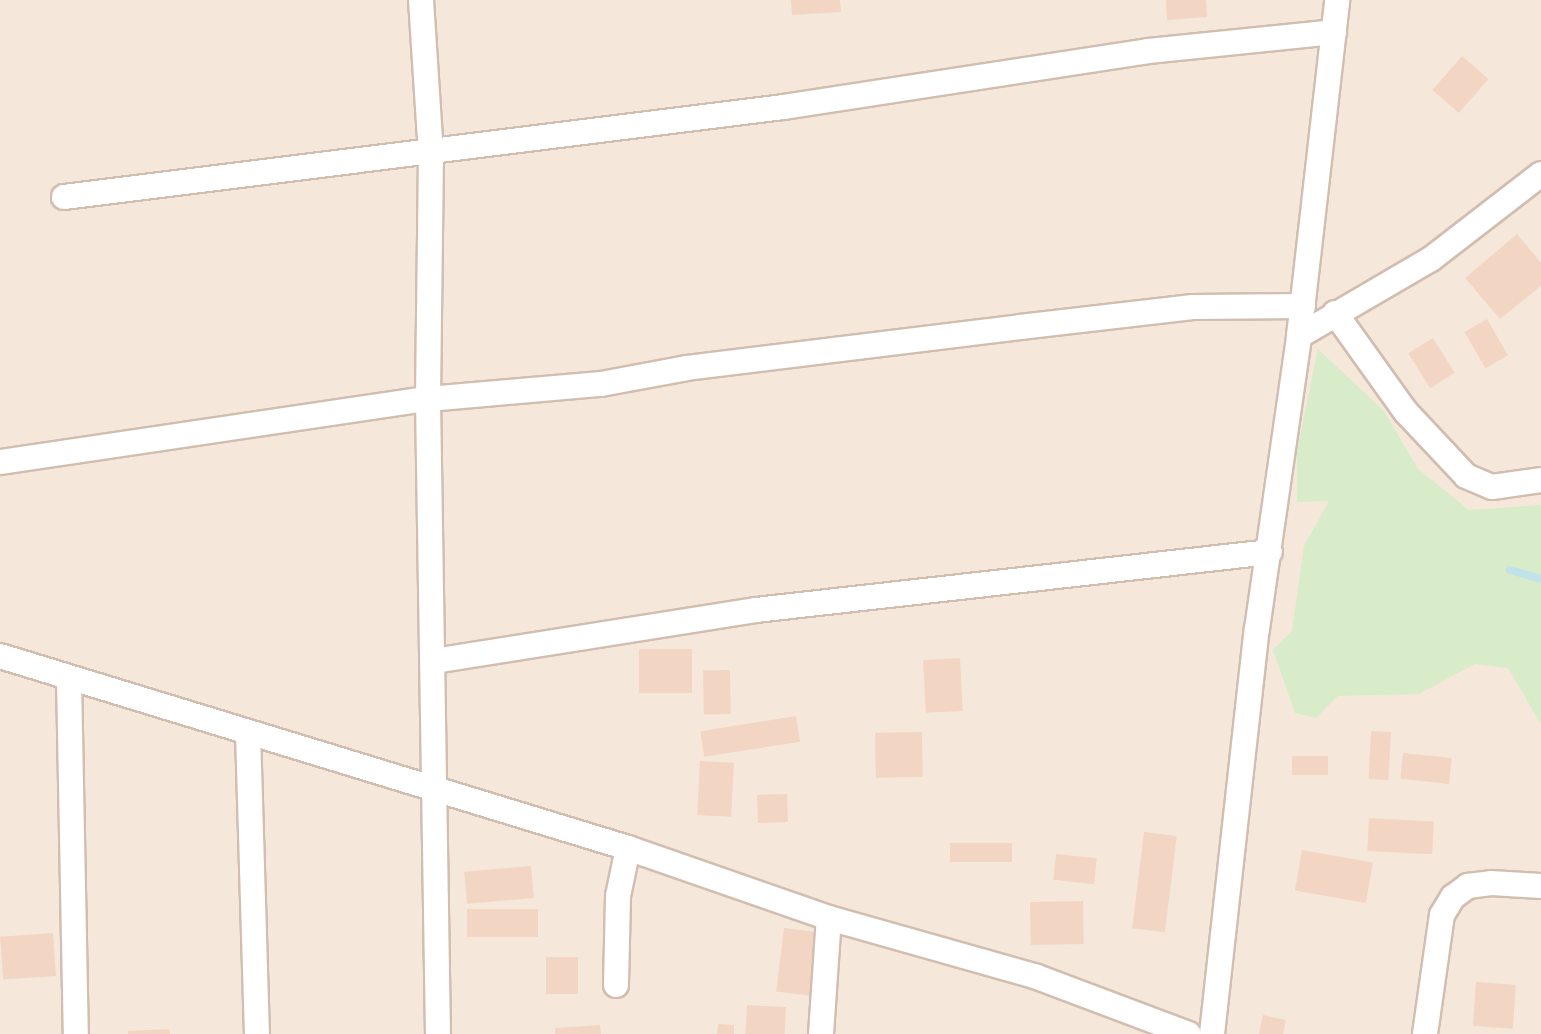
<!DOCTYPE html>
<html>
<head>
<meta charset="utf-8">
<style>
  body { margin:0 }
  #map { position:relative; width:1541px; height:1034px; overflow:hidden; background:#fdf6ec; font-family:Commissioner,sans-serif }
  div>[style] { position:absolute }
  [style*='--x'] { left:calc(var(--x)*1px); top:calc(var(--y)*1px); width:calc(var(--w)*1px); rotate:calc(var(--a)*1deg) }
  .residential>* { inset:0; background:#f5e8da; transform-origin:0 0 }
  .green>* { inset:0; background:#d8ecc9 }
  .stream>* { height:8px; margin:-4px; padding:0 4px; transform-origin:4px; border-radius:4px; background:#bfe3e8 }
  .building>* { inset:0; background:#f3d5c3; transform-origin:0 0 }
  .roads { filter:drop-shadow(2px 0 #d1beb0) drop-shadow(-2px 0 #d1beb0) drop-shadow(0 2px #d1beb0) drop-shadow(0 -2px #d1beb0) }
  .minor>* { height:24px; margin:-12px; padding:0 12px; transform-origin:12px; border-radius:12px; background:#fff }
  span { translate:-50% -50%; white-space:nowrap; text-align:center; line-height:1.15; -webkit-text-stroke:5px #fffaf3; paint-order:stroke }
</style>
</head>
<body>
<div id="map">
  <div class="residential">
    <div style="left:0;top:0;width:1541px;height:1034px"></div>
  </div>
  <div class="green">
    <div style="clip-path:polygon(1318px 349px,1384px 411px,1418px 469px,1469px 510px,1541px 505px,1541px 724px,1508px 668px,1475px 664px,1419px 694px,1338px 696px,1316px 718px,1295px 713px,1273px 650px,1292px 631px,1304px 546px,1329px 501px,1297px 502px,1297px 451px)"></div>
  </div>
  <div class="stream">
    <div style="--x:1510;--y:570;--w:32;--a:16"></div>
  </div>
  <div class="building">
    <div style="clip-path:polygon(791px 0,840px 0,841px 12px,792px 15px)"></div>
    <div style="clip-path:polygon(1166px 0,1206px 0,1207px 17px,1167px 20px)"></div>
    <div style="left:1462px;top:56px;width:35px;height:45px;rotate:41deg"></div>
    <div style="clip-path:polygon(1517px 234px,1541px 263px,1541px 286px,1500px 319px,1465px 278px)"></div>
    <div style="left:1487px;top:319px;width:42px;height:26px;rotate:60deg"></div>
    <div style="left:1433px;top:338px;width:41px;height:29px;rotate:58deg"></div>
    <div style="left:639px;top:649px;width:53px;height:44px"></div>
    <div style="left:960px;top:658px;width:53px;height:37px;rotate:87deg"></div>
    <div style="left:730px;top:670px;width:44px;height:27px;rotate:89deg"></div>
    <div style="left:796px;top:716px;width:26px;height:97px;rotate:81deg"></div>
    <div style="left:1371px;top:731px;width:20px;height:48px;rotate:3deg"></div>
    <div style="left:922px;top:732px;width:45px;height:47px;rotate:89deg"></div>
    <div style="left:1403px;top:753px;width:49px;height:26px;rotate:6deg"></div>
    <div style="left:1292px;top:756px;width:36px;height:19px"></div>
    <div style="left:700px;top:761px;width:34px;height:54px;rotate:3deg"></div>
    <div style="left:787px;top:794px;width:28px;height:30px;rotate:88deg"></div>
    <div style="left:1369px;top:818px;width:65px;height:33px;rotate:3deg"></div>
    <div style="left:1144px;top:832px;width:33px;height:97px;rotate:7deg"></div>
    <div style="left:1012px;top:843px;width:19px;height:62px;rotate:90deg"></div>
    <div style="left:1302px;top:850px;width:72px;height:41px;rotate:10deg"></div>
    <div style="left:1056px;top:854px;width:41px;height:26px;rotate:6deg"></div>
    <div style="left:531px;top:866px;width:32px;height:67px;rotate:85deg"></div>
    <div style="left:1083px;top:901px;width:43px;height:53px;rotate:89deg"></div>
    <div style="left:467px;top:909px;width:71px;height:28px"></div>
    <div style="left:784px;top:928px;width:35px;height:64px;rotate:7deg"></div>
    <div style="left:53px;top:933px;width:43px;height:53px;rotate:86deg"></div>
    <div style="left:546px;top:957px;width:32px;height:37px"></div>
    <div style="left:1476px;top:982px;width:40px;height:44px;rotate:4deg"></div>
    <div style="left:747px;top:1005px;width:39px;height:29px;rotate:3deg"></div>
    <div style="clip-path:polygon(1263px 1015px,1286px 1020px,1283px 1034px,1259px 1034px)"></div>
    <div style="clip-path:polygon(718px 1024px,734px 1025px,734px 1034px,717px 1034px)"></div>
    <div style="clip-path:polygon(600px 1025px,601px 1034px,555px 1034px,555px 1028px)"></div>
    <div style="clip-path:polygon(169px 1029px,170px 1034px,128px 1034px,128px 1031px)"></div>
  </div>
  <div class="roads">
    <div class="minor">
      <div style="--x:421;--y:0;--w:153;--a:86.3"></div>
      <div style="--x:431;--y:153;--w:246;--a:90.7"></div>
      <div style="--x:428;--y:399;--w:635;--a:89.1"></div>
      <div style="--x:64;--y:197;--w:725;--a:-7.13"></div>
      <div style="--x:783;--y:107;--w:369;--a:-8.7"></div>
      <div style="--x:1148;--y:51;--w:187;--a:-5.8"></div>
      <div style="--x:1335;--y:313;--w:122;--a:54.4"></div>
      <div style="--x:1406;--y:412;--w:88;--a:46.8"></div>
      <div style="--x:1466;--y:476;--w:28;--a:23"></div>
      <div style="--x:1492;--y:487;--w:49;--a:-8.1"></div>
      <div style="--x:1299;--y:336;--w:153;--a:-30.3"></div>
      <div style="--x:1431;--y:259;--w:139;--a:-37.7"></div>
      <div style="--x:0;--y:462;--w:433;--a:-8.4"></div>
      <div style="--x:428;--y:399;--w:174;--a:-5"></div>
      <div style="--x:601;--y:384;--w:87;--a:-10.5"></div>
      <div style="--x:687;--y:368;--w:336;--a:-7"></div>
      <div style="--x:1020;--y:327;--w:174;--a:-6.6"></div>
      <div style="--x:1193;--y:307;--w:110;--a:-0.5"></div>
      <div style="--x:0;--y:656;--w:657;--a:17"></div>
      <div style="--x:628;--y:848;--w:213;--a:19.2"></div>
      <div style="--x:829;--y:918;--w:216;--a:15.8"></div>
      <div style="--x:1037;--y:977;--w:162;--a:20.6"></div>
      <div style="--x:434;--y:661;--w:326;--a:-9"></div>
      <div style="--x:756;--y:610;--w:517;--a:-6.44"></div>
      <div style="--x:69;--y:679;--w:355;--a:88.9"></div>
      <div style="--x:248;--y:733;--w:301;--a:88.3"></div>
      <div style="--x:616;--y:985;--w:89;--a:-88.7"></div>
      <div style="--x:618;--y:896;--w:49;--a:-78.2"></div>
      <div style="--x:821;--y:1034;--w:116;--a:-86.1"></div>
      <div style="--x:1212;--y:1034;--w:407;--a:-83.7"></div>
      <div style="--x:1257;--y:629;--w:296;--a:-81.8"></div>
      <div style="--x:1299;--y:336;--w:338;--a:-83.5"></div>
      <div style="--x:1425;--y:1034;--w:120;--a:-81.9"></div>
      <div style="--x:1442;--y:915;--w:21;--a:-59"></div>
      <div style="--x:1453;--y:897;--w:19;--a:-36"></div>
      <div style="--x:1468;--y:886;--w:23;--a:-7"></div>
      <div style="--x:1491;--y:883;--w:50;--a:3.4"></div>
    </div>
  </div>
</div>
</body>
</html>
